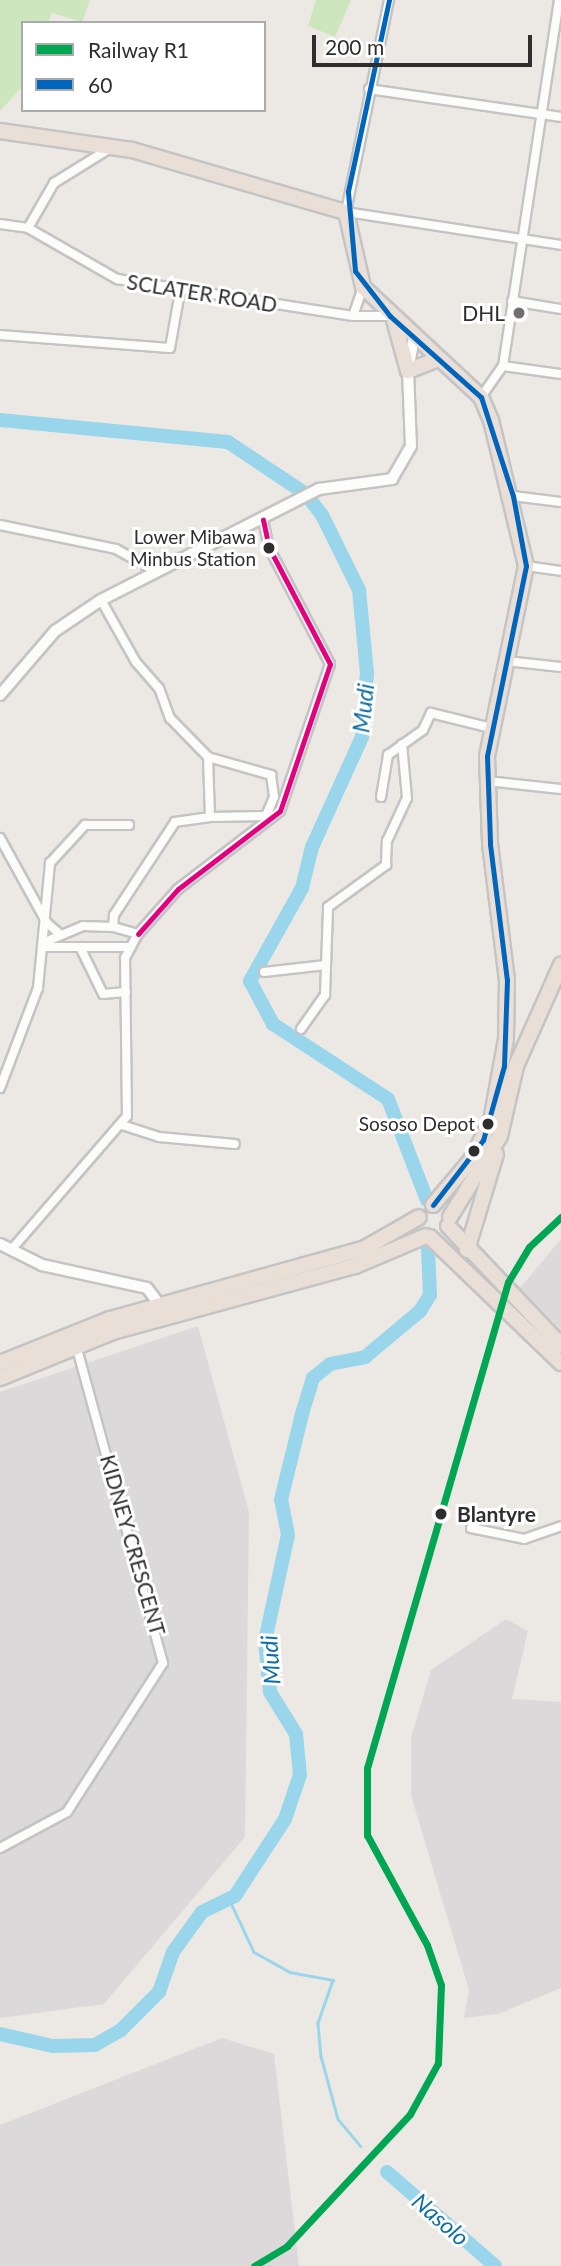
<!DOCTYPE html>
<html>
<head>
<meta charset="utf-8">
<style>
  body { margin:0 }
  #map { position:relative; width:561px; height:2266px; overflow:hidden; background:#ece8e4; font-family:Lato,sans-serif }
  div>[style] { position:absolute }
  [style*='--x'] { left:calc(var(--x)*1px); top:calc(var(--y)*1px); width:calc(var(--w)*1px); rotate:calc(var(--a)*1deg) }
  .industrial>* { inset:0; background:#dcd9db }
  .green>* { inset:0; background:#cee6be }
  .stream>* { height:2.5px; margin:-1.25px; padding:0 1.25px; transform-origin:1.25px; border-radius:1.25px; background:#99d6ec }
  .river>* { height:14px; margin:-7px; padding:0 7px; transform-origin:7px; border-radius:7px; background:#99d6ec }
  .roads { filter:drop-shadow(2px 0 #c5c4c5) drop-shadow(-2px 0 #c5c4c5) drop-shadow(0 2px #c5c4c5) drop-shadow(0 -2px #c5c4c5) }
  .street>* { height:8px; margin:-4px; padding:0 4px; transform-origin:4px; border-radius:4px; background:#fcfcfb }
  .secondary>* { height:10px; margin:-5px; padding:0 5px; transform-origin:5px; border-radius:5px; background:#fcfcfb }
  .highway>* { height:14px; margin:-7px; padding:0 7px; transform-origin:7px; border-radius:7px; background:#eadfd6 }
  .rail>* { height:5px; margin-top:-2.5px; transform-origin:0; background:repeating-linear-gradient(90deg,#fff 0 8px,#dfdfe1 0 16px); box-sizing:border-box; border-block:2px solid #dfdfe1 }
  .bus-1>* { height:5px; margin:-2.5px; padding:0 2.5px; transform-origin:2.5px; border-radius:2.5px; background:#0065bd }
  .bus-2>* { height:5px; margin:-2.5px; padding:0 2.5px; transform-origin:2.5px; border-radius:2.5px; background:#e5007d }
  .rail-1>* { height:7px; margin:-3.5px; padding:0 3.5px; transform-origin:3.5px; border-radius:3.5px; background:#00a651 }
  .dots>* { width:19px; height:19px; translate:-50% -50%; box-sizing:border-box; border:4px solid #fff; border-radius:50% }
  span { translate:-50% -50%; white-space:nowrap; text-align:center; line-height:1.15; -webkit-text-stroke:6px #fff; paint-order:stroke }
  .bus-label { font-size:19px; color:#2e2e2e }
  .right { translate:-100% -50%; text-align:right }
  .street-label { font-size:21px; color:#2e2e2e }
  .poi-label { font-size:21px; color:#2e2e2e }
  .stop-label { font-size:21px; color:#2e2e2e; font-weight:700 }
  .left { translate:0 -50%; text-align:left }
  .water-label { font-size:23px; color:#0d6fa3; font-style:italic }
  .legend { position:absolute; left:21px; top:21px; width:245px; height:91px; box-sizing:border-box; background:#fff; border:2px solid #ababab; margin:0; padding:9px 12px; list-style:none; font-size:21px; color:#2e2e2e }
  .legend li { display:flex; align-items:center; gap:14px; height:35px }
  .legend b { width:35px; border:2px solid #ababab }
  .scale { position:absolute; left:312px; top:35px; width:220px; height:32px; box-sizing:border-box; border:4px solid #2e2e2e; border-top:0; padding-left:9px; font-size:21px; line-height:24px; white-space:nowrap; color:#2e2e2e; -webkit-text-stroke:5px #fff; paint-order:stroke }
</style>
</head>
<body>
<div id="map">
  <div class="industrial">
    <div style="clip-path:polygon(561px 1239px,561px 1330px,520px 1288px)"></div>
    <div style="clip-path:polygon(198px 1326px,249px 1512px,245px 1837px,104px 2004px,0 2018px,0 1392px)"></div>
    <div style="clip-path:polygon(506px 1619px,528px 1631px,512px 1699px,561px 1702px,561px 1988px,498px 2014px,464px 2018px,469px 1990px,411px 1795px,411px 1738px,431px 1670px)"></div>
    <div style="clip-path:polygon(222px 2038px,274px 2054px,299px 2266px,0 2266px,0 2125px)"></div>
  </div>
  <div class="green">
    <div style="clip-path:polygon(0 0,90px 0,82px 22px,52px 13px,48px 23px,23px 23px,23px 86px,0 111px)"></div>
    <div style="clip-path:polygon(316px 0,351px 0,335px 37px,308px 26px)"></div>
  </div>
  <div class="stream">
    <div style="--x:273;--y:1587;--w:88;--a:96.6"></div>
    <div style="--x:263;--y:1674;--w:32;--a:74"></div>
    <div style="--x:272;--y:1705;--w:45;--a:51.3"></div>
    <div style="--x:300;--y:1740;--w:28;--a:86"></div>
    <div style="--x:302;--y:1768;--w:82;--a:110.6"></div>
    <div style="--x:273;--y:1845;--w:72;--a:125.9"></div>
    <div style="--x:231;--y:1903;--w:54;--a:64.9"></div>
    <div style="--x:254;--y:1952;--w:41;--a:29.1"></div>
    <div style="--x:290;--y:1972;--w:44;--a:10.5"></div>
    <div style="--x:333;--y:1980;--w:46;--a:109.2"></div>
    <div style="--x:318;--y:2023;--w:33;--a:85"></div>
    <div style="--x:321;--y:2056;--w:65;--a:74.9"></div>
    <div style="--x:338;--y:2119;--w:35;--a:50"></div>
  </div>
  <div class="river">
    <div style="--x:0;--y:420;--w:229;--a:5.5"></div>
    <div style="--x:228;--y:442;--w:94;--a:33.7"></div>
    <div style="--x:306;--y:494;--w:26;--a:53"></div>
    <div style="--x:322;--y:515;--w:84;--a:63.7"></div>
    <div style="--x:359;--y:590;--w:83;--a:84.5"></div>
    <div style="--x:367;--y:673;--w:64;--a:94.5"></div>
    <div style="--x:362;--y:737;--w:121;--a:114.4"></div>
    <div style="--x:312;--y:847;--w:42;--a:103.7"></div>
    <div style="--x:302;--y:888;--w:107;--a:119.2"></div>
    <div style="--x:250;--y:981;--w:49;--a:61.9"></div>
    <div style="--x:273;--y:1024;--w:137;--a:33.1"></div>
    <div style="--x:388;--y:1099;--w:108;--a:68.9"></div>
    <div style="--x:0;--y:2034;--w:54;--a:12.8"></div>
    <div style="--x:53;--y:2046;--w:42;--a:-1.4"></div>
    <div style="--x:95;--y:2045;--w:30;--a:-30"></div>
    <div style="--x:121;--y:2030;--w:54;--a:-45"></div>
    <div style="--x:159;--y:1992;--w:42;--a:-70.7"></div>
    <div style="--x:173;--y:1952;--w:49;--a:-54.1"></div>
    <div style="--x:202;--y:1912;--w:37;--a:-26"></div>
    <div style="--x:235;--y:1896;--w:92;--a:-57"></div>
    <div style="--x:285;--y:1819;--w:46;--a:-71.2"></div>
    <div style="--x:300;--y:1775;--w:41;--a:-95.6"></div>
    <div style="--x:296;--y:1734;--w:49;--a:-121.8"></div>
    <div style="--x:270;--y:1692;--w:51;--a:-95.6"></div>
    <div style="--x:265;--y:1641;--w:108;--a:-77.8"></div>
    <div style="--x:288;--y:1535;--w:36;--a:-101"></div>
    <div style="--x:281;--y:1500;--w:89;--a:-76.3"></div>
    <div style="--x:302;--y:1414;--w:38;--a:-73"></div>
    <div style="--x:313;--y:1378;--w:22;--a:-39"></div>
    <div style="--x:330;--y:1364;--w:36;--a:-11"></div>
    <div style="--x:365;--y:1357;--w:72;--a:-39.9"></div>
    <div style="--x:420;--y:1311;--w:19;--a:-58"></div>
    <div style="--x:430;--y:1295;--w:46;--a:-92.5"></div>
    <div style="--x:387;--y:2172;--w:143;--a:41"></div>
  </div>
  <div class="roads">
    <div class="street">
      <div style="--x:389;--y:0;--w:216;--a:101.5"></div>
      <div style="--x:346;--y:212;--w:218;--a:8.7"></div>
      <div style="--x:369;--y:89;--w:194;--a:8.3"></div>
      <div style="--x:0;--y:224;--w:28;--a:8"></div>
      <div style="--x:28;--y:228;--w:103;--a:29.8"></div>
      <div style="--x:117;--y:279;--w:239;--a:8.9"></div>
      <div style="--x:353;--y:316;--w:37;--a:0"></div>
      <div style="--x:28;--y:228;--w:52;--a:-60"></div>
      <div style="--x:54;--y:183;--w:62;--a:-31.9"></div>
      <div style="--x:512;--y:301;--w:50;--a:9.3"></div>
      <div style="--x:353;--y:316;--w:31;--a:-71"></div>
      <div style="--x:0;--y:335;--w:170;--a:4.4"></div>
      <div style="--x:170;--y:348;--w:57;--a:-79.9"></div>
      <div style="--x:503;--y:366;--w:59;--a:7.9"></div>
      <div style="--x:481;--y:397;--w:38;--a:-55"></div>
      <div style="--x:503;--y:366;--w:370;--a:-81.3"></div>
      <div style="--x:513;--y:496;--w:48;--a:7.1"></div>
      <div style="--x:0;--y:525;--w:118;--a:11.7"></div>
      <div style="--x:116;--y:549;--w:47;--a:29.3"></div>
      <div style="--x:526;--y:566;--w:35;--a:8"></div>
      <div style="--x:101;--y:600;--w:71;--a:60.6"></div>
      <div style="--x:136;--y:662;--w:35;--a:49"></div>
      <div style="--x:159;--y:688;--w:32;--a:70"></div>
      <div style="--x:170;--y:718;--w:54;--a:45.7"></div>
      <div style="--x:208;--y:757;--w:66;--a:15.9"></div>
      <div style="--x:271;--y:775;--w:22;--a:82"></div>
      <div style="--x:274;--y:797;--w:21;--a:113"></div>
      <div style="--x:266;--y:816;--w:56;--a:179"></div>
      <div style="--x:210;--y:817;--w:60;--a:-91.9"></div>
      <div style="--x:506;--y:661;--w:55;--a:6.2"></div>
      <div style="--x:487;--y:781;--w:74;--a:6.2"></div>
      <div style="--x:381;--y:797;--w:43;--a:-80.5"></div>
      <div style="--x:388;--y:755;--w:43;--a:-35.5"></div>
      <div style="--x:423;--y:730;--w:19;--a:-65"></div>
      <div style="--x:431;--y:713;--w:62;--a:14"></div>
      <div style="--x:0;--y:838;--w:97;--a:61.1"></div>
      <div style="--x:47;--y:923;--w:18;--a:41"></div>
      <div style="--x:138;--y:934;--w:60;--a:-48.4"></div>
      <div style="--x:178;--y:889;--w:128;--a:-37.4"></div>
      <div style="--x:280;--y:811;--w:155;--a:-71.2"></div>
      <div style="--x:330;--y:664;--w:131;--a:-117.7"></div>
      <div style="--x:269;--y:548;--w:29;--a:-102"></div>
      <div style="--x:45;--y:942;--w:41;--a:-22.8"></div>
      <div style="--x:83;--y:926;--w:30;--a:2"></div>
      <div style="--x:45;--y:947;--w:86;--a:0"></div>
      <div style="--x:80;--y:947;--w:52;--a:63.9"></div>
      <div style="--x:103;--y:994;--w:23;--a:-5"></div>
      <div style="--x:264;--y:972;--w:62;--a:-6.4"></div>
      <div style="--x:301;--y:1029;--w:42;--a:-54.8"></div>
      <div style="--x:325;--y:995;--w:88;--a:-88"></div>
      <div style="--x:328;--y:907;--w:72;--a:-35.9"></div>
      <div style="--x:386;--y:865;--w:24;--a:-88"></div>
      <div style="--x:387;--y:841;--w:47;--a:-65.1"></div>
      <div style="--x:407;--y:798;--w:54;--a:-95.3"></div>
      <div style="--x:0;--y:1088;--w:107;--a:-69.2"></div>
      <div style="--x:38;--y:988;--w:126;--a:-84.5"></div>
      <div style="--x:50;--y:863;--w:52;--a:-47.4"></div>
      <div style="--x:85;--y:825;--w:44;--a:0"></div>
      <div style="--x:122;--y:1125;--w:39;--a:18"></div>
      <div style="--x:159;--y:1137;--w:76;--a:5.3"></div>
      <div style="--x:11;--y:1250;--w:177;--a:-49.1"></div>
      <div style="--x:127;--y:1116;--w:158;--a:-90.7"></div>
      <div style="--x:125;--y:958;--w:27;--a:-62"></div>
      <div style="--x:138;--y:934;--w:26;--a:-164"></div>
      <div style="--x:113;--y:927;--w:12;--a:-85"></div>
      <div style="--x:114;--y:915;--w:111;--a:-56.7"></div>
      <div style="--x:175;--y:822;--w:35;--a:-8"></div>
      <div style="--x:471;--y:1528;--w:54;--a:11.7"></div>
      <div style="--x:524;--y:1539;--w:39;--a:-19"></div>
      <div style="--x:0;--y:1848;--w:76;--a:-28.2"></div>
      <div style="--x:67;--y:1812;--w:177;--a:-57.2"></div>
      <div style="--x:163;--y:1663;--w:330;--a:-105.3"></div>
    </div>
    <div class="secondary">
      <div style="--x:0;--y:695;--w:84;--a:-49.3"></div>
      <div style="--x:55;--y:631;--w:55;--a:-34"></div>
      <div style="--x:101;--y:600;--w:245;--a:-27"></div>
      <div style="--x:319;--y:489;--w:74;--a:-7.8"></div>
      <div style="--x:392;--y:479;--w:38;--a:-60"></div>
      <div style="--x:411;--y:446;--w:75;--a:-92.3"></div>
      <div style="--x:408;--y:371;--w:34;--a:-80"></div>
      <div style="--x:0;--y:1244;--w:47;--a:26.6"></div>
      <div style="--x:42;--y:1265;--w:107;--a:12.4"></div>
      <div style="--x:147;--y:1288;--w:21;--a:53"></div>
    </div>
    <div class="highway">
      <div style="--x:0;--y:131;--w:133;--a:8.2"></div>
      <div style="--x:132;--y:150;--w:223;--a:16.2"></div>
      <div style="--x:346;--y:212;--w:77;--a:77.2"></div>
      <div style="--x:363;--y:287;--w:161;--a:43"></div>
      <div style="--x:481;--y:397;--w:25;--a:67"></div>
      <div style="--x:491;--y:420;--w:150;--a:76.5"></div>
      <div style="--x:526;--y:566;--w:194;--a:101.6"></div>
      <div style="--x:487;--y:756;--w:88;--a:88"></div>
      <div style="--x:490;--y:844;--w:137;--a:82.9"></div>
      <div style="--x:507;--y:980;--w:59;--a:91"></div>
      <div style="--x:506;--y:1039;--w:83;--a:100.4"></div>
      <div style="--x:491;--y:1121;--w:44;--a:117.1"></div>
      <div style="--x:471;--y:1160;--w:59;--a:130.2"></div>
      <div style="--x:394;--y:320;--w:53;--a:74.6"></div>
      <div style="--x:408;--y:371;--w:31;--a:-22"></div>
      <div style="--x:450;--y:1217;--w:95;--a:-58.3"></div>
      <div style="--x:500;--y:1136;--w:72;--a:-77.1"></div>
      <div style="--x:516;--y:1066;--w:111;--a:-66"></div>
      <div style="--x:448;--y:1226;--w:164;--a:46.5"></div>
      <div style="--x:430;--y:1237;--w:182;--a:43.9"></div>
      <div style="--x:467;--y:1250;--w:100;--a:-73.2"></div>
      <div style="--x:0;--y:1363;--w:118;--a:-21.8"></div>
      <div style="--x:110;--y:1319;--w:263;--a:-15.5"></div>
      <div style="--x:363;--y:1249;--w:64;--a:-29.7"></div>
      <div style="--x:0;--y:1378;--w:122;--a:-22.2"></div>
      <div style="--x:113;--y:1332;--w:251;--a:-15.3"></div>
      <div style="--x:355;--y:1266;--w:77;--a:-22.9"></div>
    </div>
  </div>
  <div class="rail">
    <div style="--x:372;--y:1747;--w:449;--a:-73.7"></div>
  </div>
  <div class="bus-1">
    <div style="--x:389;--y:0;--w:196;--a:102.1"></div>
    <div style="--x:348;--y:192;--w:79;--a:84.9"></div>
    <div style="--x:355;--y:271;--w:57;--a:52.1"></div>
    <div style="--x:390;--y:316;--w:122;--a:41.7"></div>
    <div style="--x:481;--y:397;--w:104;--a:72.1"></div>
    <div style="--x:513;--y:496;--w:71;--a:79.5"></div>
    <div style="--x:526;--y:566;--w:194;--a:101.6"></div>
    <div style="--x:487;--y:756;--w:88;--a:88"></div>
    <div style="--x:490;--y:844;--w:137;--a:82.9"></div>
    <div style="--x:507;--y:980;--w:86;--a:92"></div>
    <div style="--x:504;--y:1066;--w:77;--a:105.8"></div>
    <div style="--x:483;--y:1140;--w:82;--a:127.6"></div>
  </div>
  <div class="bus-2">
    <div style="--x:138;--y:934;--w:60;--a:-48.4"></div>
    <div style="--x:178;--y:889;--w:128;--a:-37.4"></div>
    <div style="--x:280;--y:811;--w:155;--a:-71.2"></div>
    <div style="--x:330;--y:664;--w:131;--a:-117.7"></div>
    <div style="--x:269;--y:548;--w:29;--a:-102"></div>
  </div>
  <div class="rail-1">
    <div style="--x:254;--y:2266;--w:39;--a:-31"></div>
    <div style="--x:287;--y:2246;--w:180;--a:-47"></div>
    <div style="--x:410;--y:2114;--w:58;--a:-61.2"></div>
    <div style="--x:438;--y:2063;--w:78;--a:-87.8"></div>
    <div style="--x:441;--y:1985;--w:42;--a:-109.3"></div>
    <div style="--x:427;--y:1945;--w:125;--a:-118.6"></div>
    <div style="--x:367;--y:1835;--w:67;--a:-90"></div>
    <div style="--x:367;--y:1768;--w:506;--a:-73.82"></div>
    <div style="--x:508;--y:1282;--w:41;--a:-59"></div>
    <div style="--x:529;--y:1247;--w:44;--a:-43.2"></div>
  </div>
  <div class="dots">
    <div style="left:519px;top:313px;background:#706f6e"></div>
    <div style="left:269px;top:548px;background:#2e2e2e"></div>
    <div style="left:488px;top:1124px;background:#2e2e2e"></div>
    <div style="left:474px;top:1151px;background:#2e2e2e"></div>
    <div style="left:441px;top:1514px;background:#2e2e2e"></div>
  </div>
  <div class="bus-label">
    <span class="right" style="left:256px;top:548px">Lower Mibawa<br>Minbus Station</span>
    <span class="right" style="left:475px;top:1124px">Sososo Depot</span>
  </div>
  <div class="street-label">
    <span style="left:202px;top:293px;rotate:9deg">SCLATER ROAD</span>
    <span style="left:133px;top:1545px;rotate:74deg">KIDNEY CRESCENT</span>
  </div>
  <div class="poi-label">
    <span class="right" style="left:505px;top:313px">DHL</span>
  </div>
  <div class="stop-label">
    <span class="left" style="left:457px;top:1514px">Blantyre</span>
  </div>
  <div class="water-label">
    <span style="left:363px;top:708px;rotate:-84deg">Mudi</span>
    <span style="left:270px;top:1660px;rotate:-94deg">Mudi</span>
    <span style="left:441px;top:2219px;rotate:41deg">Nasolo</span>
  </div>
  <ul class="legend">
  <li><b style="height:9px;background:#00a651"></b>Railway R1</li>
  <li><b style="height:9px;background:#0065bd"></b>60</li>
  </ul>
  <div class="scale">200 m</div>
</div>
</body>
</html>
